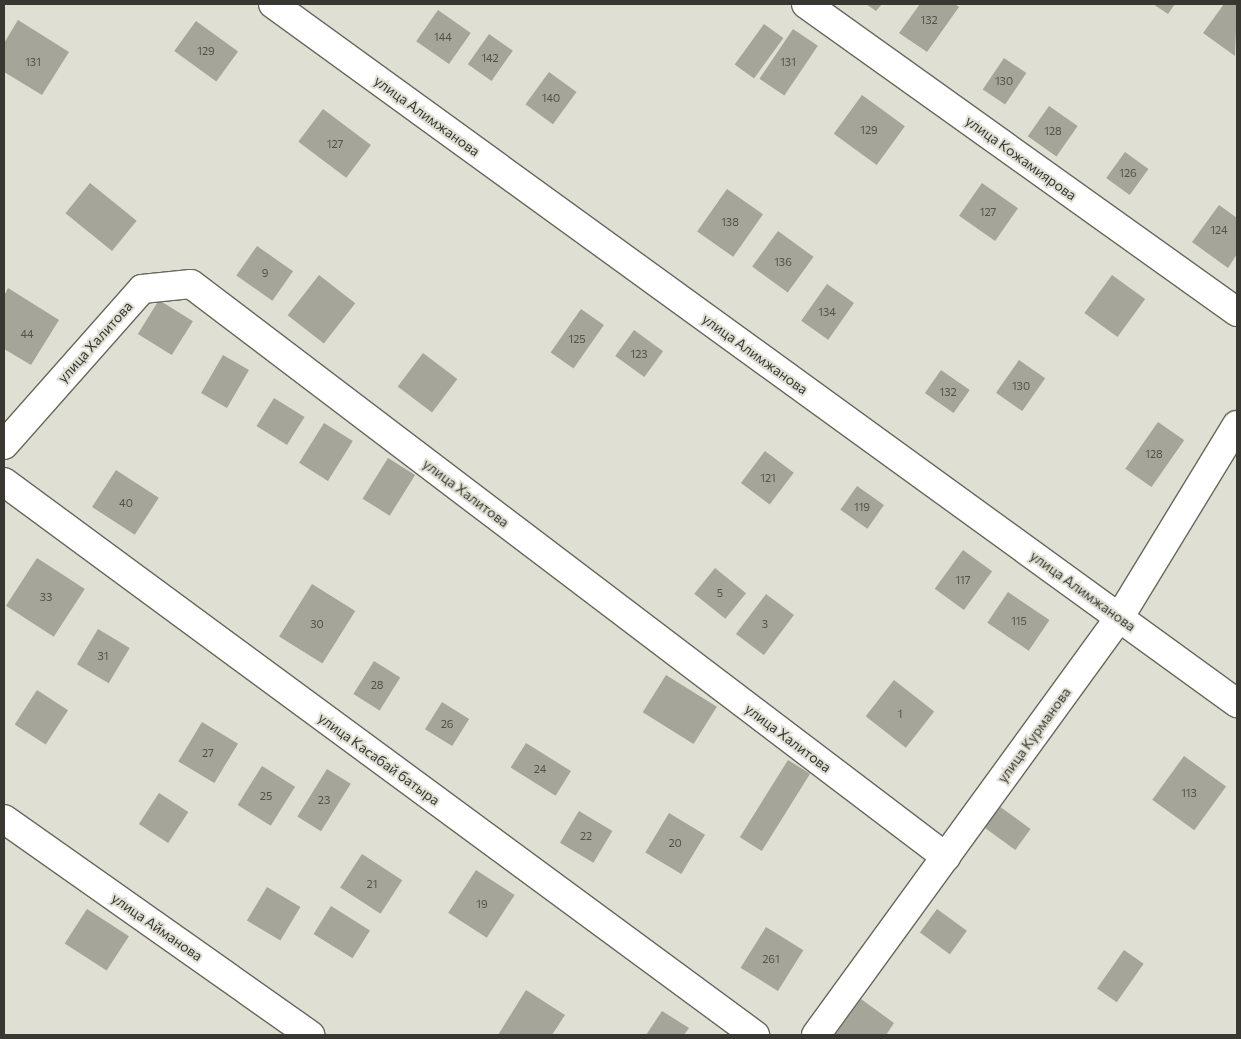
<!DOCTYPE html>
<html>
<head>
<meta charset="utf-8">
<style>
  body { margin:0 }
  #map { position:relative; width:1241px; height:1039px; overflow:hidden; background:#e0dfd3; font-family:Commissioner,sans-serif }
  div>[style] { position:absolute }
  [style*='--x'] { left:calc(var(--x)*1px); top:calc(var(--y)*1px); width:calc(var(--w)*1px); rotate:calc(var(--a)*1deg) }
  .building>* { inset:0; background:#a6a599; transform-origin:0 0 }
  .roads { filter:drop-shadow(1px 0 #69685d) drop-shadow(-1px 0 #69685d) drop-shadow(0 1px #69685d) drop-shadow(0 -1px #69685d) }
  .minor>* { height:28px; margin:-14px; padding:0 14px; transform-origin:14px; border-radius:14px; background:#fff }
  span { translate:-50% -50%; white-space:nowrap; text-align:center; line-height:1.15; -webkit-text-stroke:4px #e0dfd3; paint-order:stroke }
  .number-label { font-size:11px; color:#54524c }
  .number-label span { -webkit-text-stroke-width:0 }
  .street-label { font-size:14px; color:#383732 }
  .frame { position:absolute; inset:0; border:5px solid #383732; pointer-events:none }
</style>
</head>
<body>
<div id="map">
  <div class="building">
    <div style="clip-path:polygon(866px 4px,882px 4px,876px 11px)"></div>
    <div style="clip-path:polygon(920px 4px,955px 4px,959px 7px,927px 52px,899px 33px)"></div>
    <div style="clip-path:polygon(1153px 4px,1175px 4px,1168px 14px)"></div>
    <div style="clip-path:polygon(1224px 4px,1237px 4px,1235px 56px,1203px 33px)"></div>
    <div style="left:438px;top:10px;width:40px;height:38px;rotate:35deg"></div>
    <div style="clip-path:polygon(18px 20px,69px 52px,42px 95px,4px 72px,4px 43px)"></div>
    <div style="left:196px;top:21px;width:52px;height:37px;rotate:36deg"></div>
    <div style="left:764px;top:24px;width:24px;height:50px;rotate:36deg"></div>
    <div style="left:793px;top:29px;width:30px;height:60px;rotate:34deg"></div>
    <div style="left:489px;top:34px;width:29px;height:37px;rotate:35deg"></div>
    <div style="left:1004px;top:58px;width:27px;height:38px;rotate:34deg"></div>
    <div style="left:549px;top:72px;width:34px;height:40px;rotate:36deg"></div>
    <div style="left:862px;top:95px;width:53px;height:48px;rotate:36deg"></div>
    <div style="left:1049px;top:106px;width:35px;height:37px;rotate:35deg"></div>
    <div style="left:323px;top:109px;width:60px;height:41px;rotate:37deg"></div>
    <div style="left:1125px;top:152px;width:29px;height:32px;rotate:36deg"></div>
    <div style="left:90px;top:183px;width:60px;height:39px;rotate:39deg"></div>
    <div style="left:982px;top:183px;width:44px;height:40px;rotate:35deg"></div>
    <div style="left:727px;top:189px;width:44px;height:52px;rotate:35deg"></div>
    <div style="clip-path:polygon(1219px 205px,1237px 218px,1237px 254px,1228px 268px,1192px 242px)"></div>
    <div style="left:778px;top:231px;width:44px;height:44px;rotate:36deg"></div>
    <div style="left:257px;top:246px;width:44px;height:36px;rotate:35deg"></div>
    <div style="left:319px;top:275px;width:46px;height:51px;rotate:38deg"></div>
    <div style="left:1112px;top:275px;width:41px;height:47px;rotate:36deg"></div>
    <div style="left:827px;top:284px;width:33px;height:45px;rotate:35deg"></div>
    <div style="clip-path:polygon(8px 288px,59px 320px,31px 365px,4px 349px,4px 296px)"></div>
    <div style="left:159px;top:300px;width:40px;height:40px;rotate:32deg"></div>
    <div style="left:581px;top:309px;width:28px;height:53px;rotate:35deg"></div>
    <div style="left:634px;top:330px;width:36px;height:32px;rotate:36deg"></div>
    <div style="left:423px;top:353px;width:43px;height:42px;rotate:37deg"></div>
    <div style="left:223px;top:355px;width:30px;height:44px;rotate:30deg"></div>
    <div style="left:1019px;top:360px;width:32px;height:40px;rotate:35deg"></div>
    <div style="left:941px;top:370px;width:35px;height:28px;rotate:35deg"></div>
    <div style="left:274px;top:398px;width:36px;height:33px;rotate:32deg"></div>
    <div style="left:1158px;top:422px;width:32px;height:57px;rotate:35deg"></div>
    <div style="left:324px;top:423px;width:34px;height:47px;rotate:32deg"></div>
    <div style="left:765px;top:451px;width:36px;height:40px;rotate:37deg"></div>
    <div style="left:388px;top:458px;width:32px;height:48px;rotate:32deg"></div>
    <div style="left:116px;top:470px;width:51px;height:44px;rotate:33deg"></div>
    <div style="left:857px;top:486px;width:33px;height:29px;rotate:35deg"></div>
    <div style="left:963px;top:550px;width:36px;height:48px;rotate:36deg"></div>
    <div style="left:37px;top:558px;width:57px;height:57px;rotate:33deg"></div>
    <div style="left:715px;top:568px;width:40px;height:33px;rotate:39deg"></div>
    <div style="left:312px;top:584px;width:51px;height:62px;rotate:32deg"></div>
    <div style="left:1008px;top:592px;width:50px;height:37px;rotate:34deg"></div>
    <div style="left:766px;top:594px;width:35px;height:50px;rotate:37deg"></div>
    <div style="left:98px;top:629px;width:37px;height:41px;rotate:31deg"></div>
    <div style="left:374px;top:661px;width:31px;height:39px;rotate:32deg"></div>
    <div style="left:666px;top:675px;width:60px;height:44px;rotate:32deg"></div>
    <div style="left:894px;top:680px;width:51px;height:46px;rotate:38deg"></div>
    <div style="left:37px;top:690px;width:37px;height:41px;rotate:33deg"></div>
    <div style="left:442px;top:702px;width:32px;height:32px;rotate:32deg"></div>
    <div style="left:202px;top:722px;width:42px;height:46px;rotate:31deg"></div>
    <div style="left:526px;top:743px;width:53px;height:29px;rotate:32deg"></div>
    <div style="left:1184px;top:756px;width:52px;height:54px;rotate:36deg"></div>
    <div style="left:788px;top:760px;width:26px;height:91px;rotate:32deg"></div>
    <div style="left:262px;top:766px;width:39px;height:46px;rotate:32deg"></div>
    <div style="left:327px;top:769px;width:28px;height:56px;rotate:32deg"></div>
    <div style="left:159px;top:793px;width:35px;height:37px;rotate:33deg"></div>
    <div style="left:999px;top:806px;width:39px;height:26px;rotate:36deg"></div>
    <div style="left:579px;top:811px;width:39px;height:37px;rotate:31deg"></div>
    <div style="left:669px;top:813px;width:42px;height:46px;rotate:31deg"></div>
    <div style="left:362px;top:854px;width:48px;height:40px;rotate:33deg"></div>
    <div style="left:476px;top:870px;width:46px;height:51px;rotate:33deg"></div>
    <div style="left:267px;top:887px;width:39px;height:39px;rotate:31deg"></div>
    <div style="left:331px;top:906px;width:46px;height:33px;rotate:32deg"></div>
    <div style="left:87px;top:909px;width:50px;height:41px;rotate:33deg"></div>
    <div style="left:937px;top:909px;width:37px;height:29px;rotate:36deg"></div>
    <div style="left:766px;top:927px;width:44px;height:48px;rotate:32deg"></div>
    <div style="left:1124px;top:950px;width:24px;height:47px;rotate:35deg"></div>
    <div style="clip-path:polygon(526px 990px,565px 1015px,552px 1035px,498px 1035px)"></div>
    <div style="clip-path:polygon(861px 999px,894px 1023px,886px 1035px,835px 1035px)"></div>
    <div style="clip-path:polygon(662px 1011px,689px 1028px,684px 1035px,646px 1035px)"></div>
  </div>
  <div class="roads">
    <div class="minor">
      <div style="--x:273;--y:4;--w:1191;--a:35.95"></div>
      <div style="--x:806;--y:4;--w:530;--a:35.55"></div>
      <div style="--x:4;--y:445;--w:208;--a:-48.5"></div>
      <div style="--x:142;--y:289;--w:49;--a:-5.8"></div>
      <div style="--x:191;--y:284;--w:948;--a:37.2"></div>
      <div style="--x:4;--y:482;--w:933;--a:36.37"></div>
      <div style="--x:4;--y:819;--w:375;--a:35.2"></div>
      <div style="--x:816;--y:1035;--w:515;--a:-54"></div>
      <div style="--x:1119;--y:618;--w:226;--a:-58.6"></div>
    </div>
  </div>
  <div class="number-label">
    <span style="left:929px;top:20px">132</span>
    <span style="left:443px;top:37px">144</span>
    <span style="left:206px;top:51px">129</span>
    <span style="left:490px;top:58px">142</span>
    <span style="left:33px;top:62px">131</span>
    <span style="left:788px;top:62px">131</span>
    <span style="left:1004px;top:81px">130</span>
    <span style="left:551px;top:98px">140</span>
    <span style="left:869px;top:130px">129</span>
    <span style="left:1053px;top:131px">128</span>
    <span style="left:335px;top:144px">127</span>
    <span style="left:1128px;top:173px">126</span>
    <span style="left:988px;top:212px">127</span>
    <span style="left:730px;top:222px">138</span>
    <span style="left:1219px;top:230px">124</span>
    <span style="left:783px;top:262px">136</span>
    <span style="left:265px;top:273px">9</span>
    <span style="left:827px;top:312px">134</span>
    <span style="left:27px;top:334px">44</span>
    <span style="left:577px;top:339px">125</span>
    <span style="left:639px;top:354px">123</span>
    <span style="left:1021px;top:386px">130</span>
    <span style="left:948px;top:392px">132</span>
    <span style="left:1154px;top:454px">128</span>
    <span style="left:768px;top:478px">121</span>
    <span style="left:126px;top:503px">40</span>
    <span style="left:862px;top:507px">119</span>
    <span style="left:963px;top:580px">117</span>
    <span style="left:720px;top:593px">5</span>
    <span style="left:46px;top:597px">33</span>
    <span style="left:1019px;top:621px">115</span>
    <span style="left:317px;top:624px">30</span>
    <span style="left:765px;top:624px">3</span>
    <span style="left:103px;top:656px">31</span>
    <span style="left:377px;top:685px">28</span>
    <span style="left:900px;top:714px">1</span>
    <span style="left:447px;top:724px">26</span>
    <span style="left:208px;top:753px">27</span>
    <span style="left:540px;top:769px">24</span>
    <span style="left:1189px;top:793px">113</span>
    <span style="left:266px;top:796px">25</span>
    <span style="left:324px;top:800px">23</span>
    <span style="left:586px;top:836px">22</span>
    <span style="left:675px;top:843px">20</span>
    <span style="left:372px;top:884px">21</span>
    <span style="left:482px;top:904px">19</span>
    <span style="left:771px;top:959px">261</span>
  </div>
  <div class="street-label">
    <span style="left:427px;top:116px;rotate:36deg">улица Алимжанова</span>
    <span style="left:1021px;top:158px;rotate:36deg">улица Кожамиярова</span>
    <span style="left:95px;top:342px;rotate:-48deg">улица Халитова</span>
    <span style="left:755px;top:354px;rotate:36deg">улица Алимжанова</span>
    <span style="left:466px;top:493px;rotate:37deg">улица Халитова</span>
    <span style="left:1083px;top:591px;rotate:36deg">улица Алимжанова</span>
    <span style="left:1034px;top:735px;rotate:-54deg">улица Курманова</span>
    <span style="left:788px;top:738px;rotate:37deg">улица Халитова</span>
    <span style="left:379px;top:759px;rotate:36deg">улица Касабай батыра</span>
    <span style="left:157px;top:927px;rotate:35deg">улица Айманова</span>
  </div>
  <div class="frame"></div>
</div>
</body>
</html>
